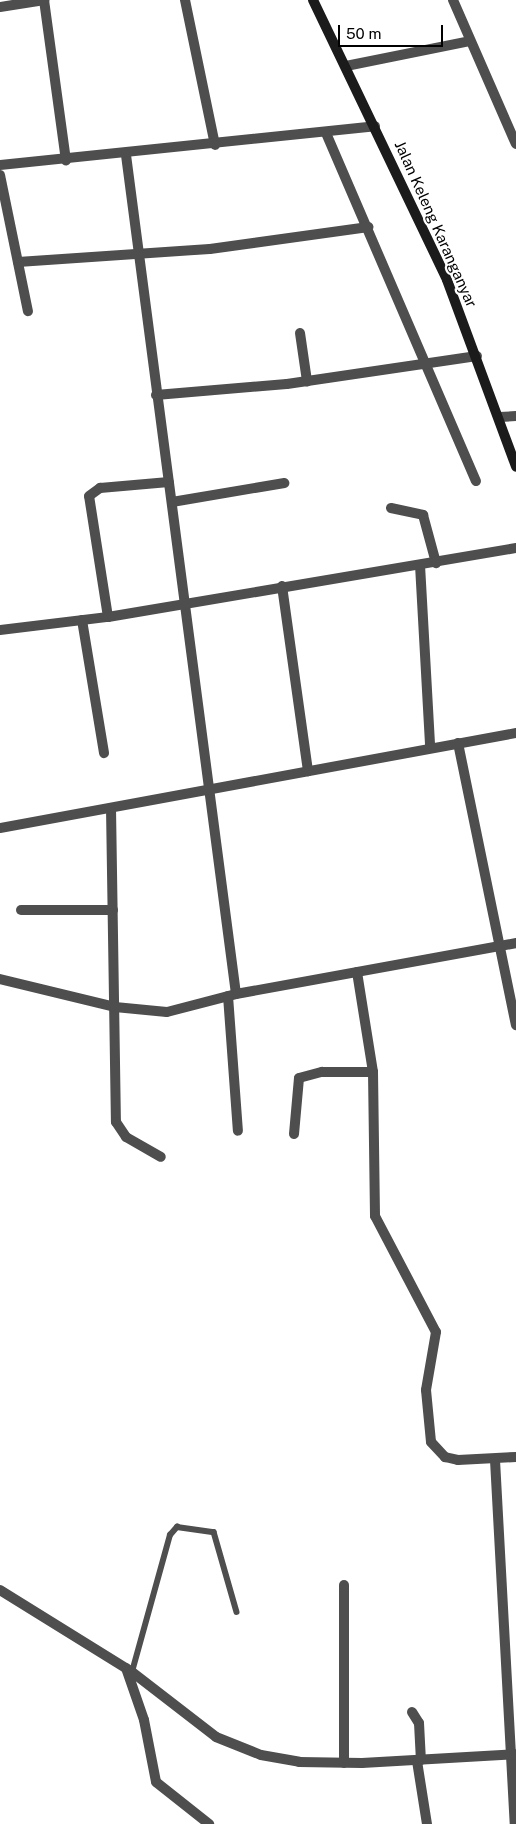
<!DOCTYPE html>
<html>
<head>
<meta charset="utf-8">
<style>
  body { margin:0 }
  #map { position:relative; width:516px; height:1824px; overflow:hidden; background:#fff; font-family:"Public Sans",sans-serif }
  div>[style] { position:absolute }
  [style*='--x'] { left:calc(var(--x)*1px); top:calc(var(--y)*1px); width:calc(var(--w)*1px); rotate:calc(var(--a)*1deg) }
  .lane>* { height:5.5px; margin:-2.75px; padding:0 2.75px; transform-origin:2.75px; border-radius:2.75px; background:#4e4e4e }
  .street>* { height:10px; margin:-5px; padding:0 5px; transform-origin:5px; border-radius:5px; background:#4e4e4e }
  .secondary>* { height:10px; margin:-5px; padding:0 5px; transform-origin:5px; border-radius:5px; background:#1b1b1b }
  span { translate:-50% -50%; white-space:nowrap; text-align:center; line-height:1.15; -webkit-text-stroke:4.5px #fff; paint-order:stroke }
  .street-label { font-size:15px; color:#000 }
  .scale { position:absolute; left:338px; top:25px; width:105px; height:22px; box-sizing:border-box; border:2px solid #000; border-top:0; padding-left:6px; font-size:15px; line-height:18px; white-space:nowrap; color:#000; -webkit-text-stroke:4px #fff; paint-order:stroke }
</style>
</head>
<body>
<div id="map">
  <div class="lane">
    <div style="--x:132;--y:1672;--w:142;--a:-74.5"></div>
    <div style="--x:170;--y:1535;--w:11;--a:-49"></div>
    <div style="--x:177;--y:1527;--w:37;--a:8"></div>
    <div style="--x:214;--y:1532;--w:83;--a:74"></div>
  </div>
  <div class="street">
    <div style="--x:44;--y:0;--w:162;--a:82.2"></div>
    <div style="--x:185;--y:0;--w:148;--a:78.3"></div>
    <div style="--x:453;--y:0;--w:157;--a:66.4"></div>
    <div style="--x:0;--y:7;--w:45;--a:-9"></div>
    <div style="--x:346;--y:66;--w:126;--a:-11.4"></div>
    <div style="--x:326;--y:133;--w:379;--a:66.7"></div>
    <div style="--x:126;--y:155;--w:846;--a:82.53"></div>
    <div style="--x:0;--y:165;--w:377;--a:-5.9"></div>
    <div style="--x:0;--y:175;--w:139;--a:78.4"></div>
    <div style="--x:18;--y:262;--w:192;--a:-3.9"></div>
    <div style="--x:210;--y:249;--w:160;--a:-7.9"></div>
    <div style="--x:300;--y:333;--w:49;--a:81.7"></div>
    <div style="--x:156;--y:395;--w:131;--a:-4.8"></div>
    <div style="--x:287;--y:384;--w:192;--a:-8.4"></div>
    <div style="--x:499;--y:417;--w:17;--a:-3"></div>
    <div style="--x:172;--y:502;--w:114;--a:-9.6"></div>
    <div style="--x:391;--y:508;--w:33;--a:12"></div>
    <div style="--x:423;--y:515;--w:50;--a:74.8"></div>
    <div style="--x:420;--y:565;--w:181;--a:86.8"></div>
    <div style="--x:282;--y:586;--w:187;--a:82"></div>
    <div style="--x:108;--y:617;--w:122;--a:-98.9"></div>
    <div style="--x:89;--y:496;--w:14;--a:-36"></div>
    <div style="--x:100;--y:488;--w:69;--a:-5"></div>
    <div style="--x:82;--y:620;--w:135;--a:80.6"></div>
    <div style="--x:0;--y:630;--w:109;--a:-6.9"></div>
    <div style="--x:108;--y:617;--w:414;--a:-9.6"></div>
    <div style="--x:458;--y:743;--w:288;--a:78.4"></div>
    <div style="--x:111;--y:808;--w:314;--a:89.1"></div>
    <div style="--x:116;--y:1122;--w:18;--a:56"></div>
    <div style="--x:126;--y:1137;--w:40;--a:29.7"></div>
    <div style="--x:0;--y:828;--w:525;--a:-10.43"></div>
    <div style="--x:21;--y:910;--w:92;--a:0"></div>
    <div style="--x:357;--y:972;--w:101;--a:80.9"></div>
    <div style="--x:373;--y:1072;--w:144;--a:89.2"></div>
    <div style="--x:375;--y:1216;--w:131;--a:62.3"></div>
    <div style="--x:436;--y:1332;--w:59;--a:99.8"></div>
    <div style="--x:426;--y:1390;--w:52;--a:84.5"></div>
    <div style="--x:431;--y:1442;--w:21;--a:47"></div>
    <div style="--x:445;--y:1457;--w:13;--a:13"></div>
    <div style="--x:458;--y:1460;--w:58;--a:-3"></div>
    <div style="--x:0;--y:979;--w:118;--a:13.7"></div>
    <div style="--x:115;--y:1007;--w:52;--a:5.5"></div>
    <div style="--x:167;--y:1012;--w:71;--a:-14.6"></div>
    <div style="--x:236;--y:994;--w:285;--a:-10.3"></div>
    <div style="--x:228;--y:996;--w:135;--a:85.8"></div>
    <div style="--x:294;--y:1134;--w:56;--a:-84.9"></div>
    <div style="--x:299;--y:1078;--w:24;--a:-15"></div>
    <div style="--x:322;--y:1072;--w:51;--a:0"></div>
    <div style="--x:495;--y:1460;--w:365;--a:86.9"></div>
    <div style="--x:0;--y:1590;--w:155;--a:31.8"></div>
    <div style="--x:132;--y:1672;--w:106;--a:37.7"></div>
    <div style="--x:216;--y:1737;--w:48;--a:21.8"></div>
    <div style="--x:261;--y:1755;--w:39;--a:10"></div>
    <div style="--x:299;--y:1762;--w:63;--a:0.9"></div>
    <div style="--x:362;--y:1763;--w:154;--a:-3.3"></div>
    <div style="--x:126;--y:1668;--w:55;--a:70.9"></div>
    <div style="--x:144;--y:1720;--w:63;--a:79"></div>
    <div style="--x:156;--y:1782;--w:68;--a:38.4"></div>
    <div style="--x:412;--y:1712;--w:13;--a:58"></div>
    <div style="--x:419;--y:1723;--w:37;--a:87"></div>
    <div style="--x:417;--y:1761;--w:64;--a:81"></div>
    <div style="--x:344;--y:1763;--w:178;--a:-90"></div>
  </div>
  <div class="secondary">
    <div style="--x:313;--y:0;--w:310;--a:64.4"></div>
    <div style="--x:447;--y:280;--w:199;--a:69.7"></div>
  </div>
  <div class="street-label">
    <span style="left:436px;top:224px;rotate:66deg">Jalan Keleng Karanganyar</span>
  </div>
  <div class="scale">50 m</div>
</div>
</body>
</html>
